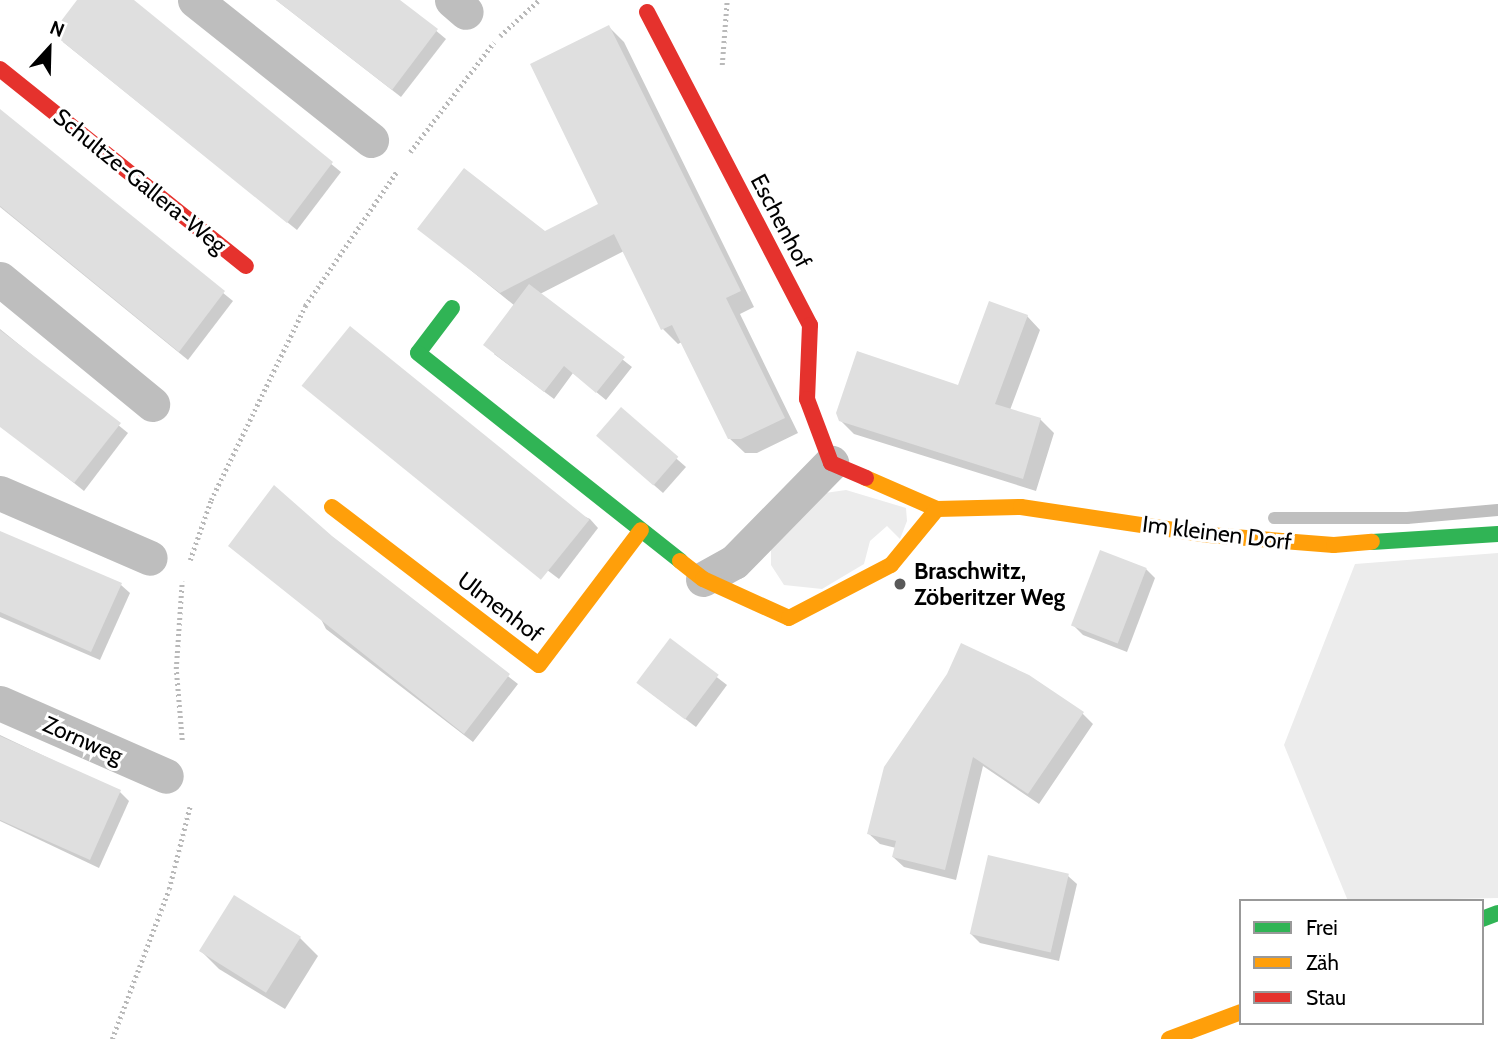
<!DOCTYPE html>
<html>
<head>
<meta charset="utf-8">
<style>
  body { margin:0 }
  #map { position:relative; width:1498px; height:1039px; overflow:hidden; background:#fff; font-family:Cabin,sans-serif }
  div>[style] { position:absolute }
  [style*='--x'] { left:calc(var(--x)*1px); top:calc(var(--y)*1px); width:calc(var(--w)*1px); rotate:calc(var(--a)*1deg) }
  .green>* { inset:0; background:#ececec }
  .shadow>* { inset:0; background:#0003 }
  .stream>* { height:12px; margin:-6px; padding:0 6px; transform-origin:6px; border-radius:6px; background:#bfbfbf }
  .building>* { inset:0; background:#dfdfdf; transform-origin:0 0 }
  .path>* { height:4.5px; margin-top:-2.25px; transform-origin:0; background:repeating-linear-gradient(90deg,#b9b9b9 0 2px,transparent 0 5.5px) }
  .street>* { height:35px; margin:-17.5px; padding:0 17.5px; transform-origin:17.5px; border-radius:17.5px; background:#bebebe }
  .fast>* { height:16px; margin:-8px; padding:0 8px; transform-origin:8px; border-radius:8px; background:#30b455 }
  .slow>* { height:16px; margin:-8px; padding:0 8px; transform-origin:8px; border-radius:8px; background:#ff9f0a }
  .jam>* { height:16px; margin:-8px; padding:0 8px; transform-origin:8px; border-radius:8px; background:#e5322d }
  .dots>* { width:19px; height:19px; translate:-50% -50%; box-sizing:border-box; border:4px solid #fff; border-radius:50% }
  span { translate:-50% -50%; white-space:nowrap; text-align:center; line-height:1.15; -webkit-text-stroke:6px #fff; paint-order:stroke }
  .street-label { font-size:23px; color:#000 }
  .poi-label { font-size:23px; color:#000; font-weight:700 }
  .left { translate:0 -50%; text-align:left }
  .legend { position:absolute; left:1239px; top:899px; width:245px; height:126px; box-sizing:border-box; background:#fff; border:2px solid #999; margin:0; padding:9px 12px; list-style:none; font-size:21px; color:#000 }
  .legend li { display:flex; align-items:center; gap:14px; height:35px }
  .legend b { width:35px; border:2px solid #999 }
  .north { position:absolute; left:14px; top:14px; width:70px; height:70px; -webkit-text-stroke:5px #fff; paint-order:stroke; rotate:22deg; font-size:19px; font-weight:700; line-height:28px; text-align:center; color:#000 }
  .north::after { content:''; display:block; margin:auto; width:24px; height:32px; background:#000; clip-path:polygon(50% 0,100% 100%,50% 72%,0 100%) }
</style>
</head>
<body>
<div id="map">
  <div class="green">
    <div style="clip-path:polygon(846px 490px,906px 508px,907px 521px,900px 539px,887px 526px,870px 541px,864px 564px,822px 589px,784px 585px,771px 565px,771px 541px,818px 494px)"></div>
    <div style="clip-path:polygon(1498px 553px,1498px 898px,1348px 901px,1284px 745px,1355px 564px)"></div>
  </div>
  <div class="shadow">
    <div style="clip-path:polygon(79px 0,130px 0,341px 172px,297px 230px,63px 42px)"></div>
    <div style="clip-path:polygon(276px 0,399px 0,446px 39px,401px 97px)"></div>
    <div style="clip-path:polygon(609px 27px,624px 42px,754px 307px,740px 314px,798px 433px,757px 453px,745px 453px,729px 438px,682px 342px,678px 344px,663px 329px,624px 251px,540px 294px,632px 367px,606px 400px,573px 373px,554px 399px,494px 354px,515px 306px,420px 229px,545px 233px,601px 205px)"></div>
    <div style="clip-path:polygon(0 112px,233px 301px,188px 360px,0 207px)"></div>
    <div style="clip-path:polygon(1027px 316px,1040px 330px,1010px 410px,1040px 419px,1054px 433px,1036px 491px,854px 434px,840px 420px,959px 387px)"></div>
    <div style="clip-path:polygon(0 329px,128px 433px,84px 491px,0 424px)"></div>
    <div style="clip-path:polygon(305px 387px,590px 519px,598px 528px,559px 579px)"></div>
    <div style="clip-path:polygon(621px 410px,686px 467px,663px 493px,607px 444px)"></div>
    <div style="clip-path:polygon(0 532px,121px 585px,130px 593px,100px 660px,0 617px)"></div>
    <div style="clip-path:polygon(331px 538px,518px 684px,473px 742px,326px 629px,320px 617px,230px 546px)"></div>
    <div style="clip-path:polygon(1146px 569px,1155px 578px,1127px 652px,1083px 635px,1074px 626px)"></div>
    <div style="clip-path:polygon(670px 641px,727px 685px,696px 727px,648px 691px)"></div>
    <div style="clip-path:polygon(1082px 713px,1093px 724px,1039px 804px,983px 766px,956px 880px,904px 867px,893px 857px,896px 848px,880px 844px,869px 834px,886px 768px)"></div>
    <div style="clip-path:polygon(0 735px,120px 792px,129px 801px,99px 868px,0 821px)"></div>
    <div style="clip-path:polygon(1068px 876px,1077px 884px,1059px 961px,980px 943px,971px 934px)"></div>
    <div style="clip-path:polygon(234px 898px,300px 938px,318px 956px,285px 1009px,219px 969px,201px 951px)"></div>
  </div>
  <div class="stream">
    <div style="--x:1274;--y:518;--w:133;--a:0"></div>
    <div style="--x:1407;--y:518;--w:91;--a:-5"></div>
  </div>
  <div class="building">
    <div style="clip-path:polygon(77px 0,134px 0,333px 162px,287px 223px,52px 33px)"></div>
    <div style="clip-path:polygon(276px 0,400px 0,438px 29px,392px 90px)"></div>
    <div style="clip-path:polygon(609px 25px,741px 291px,726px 298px,785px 418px,741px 439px,728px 439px,672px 325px,661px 330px,614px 234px,500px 293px,417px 229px,464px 168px,545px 231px,598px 204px,530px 64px)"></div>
    <div style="clip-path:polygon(0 109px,225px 291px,179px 352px,0 206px)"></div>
    <div style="clip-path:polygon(529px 284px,625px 357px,596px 393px,564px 366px,544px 392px,483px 345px)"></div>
    <div style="clip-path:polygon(989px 301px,1028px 315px,995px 404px,1041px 418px,1023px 479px,839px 421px,836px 413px,857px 351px,958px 385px)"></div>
    <div style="left:350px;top:326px;width:308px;height:77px;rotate:39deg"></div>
    <div style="clip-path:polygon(0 330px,121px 423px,74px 483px,0 427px)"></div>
    <div style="left:621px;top:407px;width:76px;height:38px;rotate:41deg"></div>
    <div style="clip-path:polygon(274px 485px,332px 536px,510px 674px,464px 734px,228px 546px)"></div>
    <div style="clip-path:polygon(0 531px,122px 583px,91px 652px,0 612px)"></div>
    <div style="left:1100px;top:550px;width:50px;height:81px;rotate:21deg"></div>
    <div style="left:670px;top:638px;width:61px;height:56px;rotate:37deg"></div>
    <div style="clip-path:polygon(961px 643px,1029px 675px,1084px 712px,1028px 794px,973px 757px,945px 870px,892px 857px,896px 841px,867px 834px,884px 767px,947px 674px)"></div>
    <div style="clip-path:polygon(0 736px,121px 790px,90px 860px,0 820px)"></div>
    <div style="left:988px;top:855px;width:83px;height:81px;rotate:13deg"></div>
    <div style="left:234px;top:895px;width:79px;height:66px;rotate:32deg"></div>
  </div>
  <div class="path">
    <div style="--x:500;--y:36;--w:53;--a:-42.7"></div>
    <div style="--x:722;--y:65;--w:65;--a:-85.6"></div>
    <div style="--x:410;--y:152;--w:138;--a:-52.6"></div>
    <div style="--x:190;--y:560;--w:64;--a:-70.7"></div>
    <div style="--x:211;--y:500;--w:216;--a:-64.1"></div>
    <div style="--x:305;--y:306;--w:163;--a:-55.7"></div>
    <div style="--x:182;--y:740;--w:71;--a:-94.8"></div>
    <div style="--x:176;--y:669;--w:88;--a:-86.1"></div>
    <div style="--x:112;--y:1039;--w:160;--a:-69.2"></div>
    <div style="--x:169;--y:889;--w:86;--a:-75.8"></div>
  </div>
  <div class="street">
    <div style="--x:195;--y:0;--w:225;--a:38.5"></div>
    <div style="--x:452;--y:0;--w:18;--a:41"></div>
    <div style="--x:0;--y:279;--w:197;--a:39.4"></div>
    <div style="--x:0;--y:493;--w:163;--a:23.4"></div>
    <div style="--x:703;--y:579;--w:35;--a:-29"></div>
    <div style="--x:734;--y:562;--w:139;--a:-45.6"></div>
    <div style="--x:0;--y:703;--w:181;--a:23.7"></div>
  </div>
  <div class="fast">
    <div style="--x:452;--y:308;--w:56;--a:127.1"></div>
    <div style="--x:418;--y:353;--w:335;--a:38.4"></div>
    <div style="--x:1372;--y:542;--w:126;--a:-3.6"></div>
    <div style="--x:1482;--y:919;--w:17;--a:-21"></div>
  </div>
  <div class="slow">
    <div style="--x:866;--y:478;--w:77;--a:23.6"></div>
    <div style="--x:937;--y:509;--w:84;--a:-1.4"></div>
    <div style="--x:1021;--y:507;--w:190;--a:8.5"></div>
    <div style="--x:1209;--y:535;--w:125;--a:4.6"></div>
    <div style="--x:1334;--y:545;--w:38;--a:-5"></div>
    <div style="--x:332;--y:507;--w:260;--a:37.4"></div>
    <div style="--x:539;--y:665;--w:169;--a:-52.9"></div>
    <div style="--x:680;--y:561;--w:29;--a:38"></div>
    <div style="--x:703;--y:579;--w:94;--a:24.4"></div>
    <div style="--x:789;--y:618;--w:115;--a:-27.5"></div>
    <div style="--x:891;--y:565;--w:72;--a:-50.6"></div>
    <div style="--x:1169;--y:1039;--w:77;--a:-20.6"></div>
  </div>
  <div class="jam">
    <div style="--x:647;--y:12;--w:353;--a:62.5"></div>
    <div style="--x:810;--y:325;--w:74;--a:92.3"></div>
    <div style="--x:807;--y:399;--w:68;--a:69.4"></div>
    <div style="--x:831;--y:463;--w:38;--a:23"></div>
    <div style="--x:0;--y:69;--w:315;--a:38.7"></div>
  </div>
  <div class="dots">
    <div style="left:900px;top:584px;background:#595959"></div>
  </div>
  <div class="street-label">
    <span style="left:140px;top:181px;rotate:39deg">Schultze-Gallera-Weg</span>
    <span style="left:781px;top:221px;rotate:62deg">Eschenhof</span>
    <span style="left:1217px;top:533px;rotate:7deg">Im kleinen Dorf</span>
    <span style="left:500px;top:607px;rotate:37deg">Ulmenhof</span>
    <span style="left:83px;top:740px;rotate:24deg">Zornweg</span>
  </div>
  <div class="poi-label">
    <span class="left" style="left:914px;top:584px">Braschwitz,<br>Zöberitzer Weg</span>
  </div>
  <ul class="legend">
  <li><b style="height:9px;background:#30b455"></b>Frei</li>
  <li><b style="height:9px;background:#ff9f0a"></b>Zäh</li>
  <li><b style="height:9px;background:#e5322d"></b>Stau</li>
  </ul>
  <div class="north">N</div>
</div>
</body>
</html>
